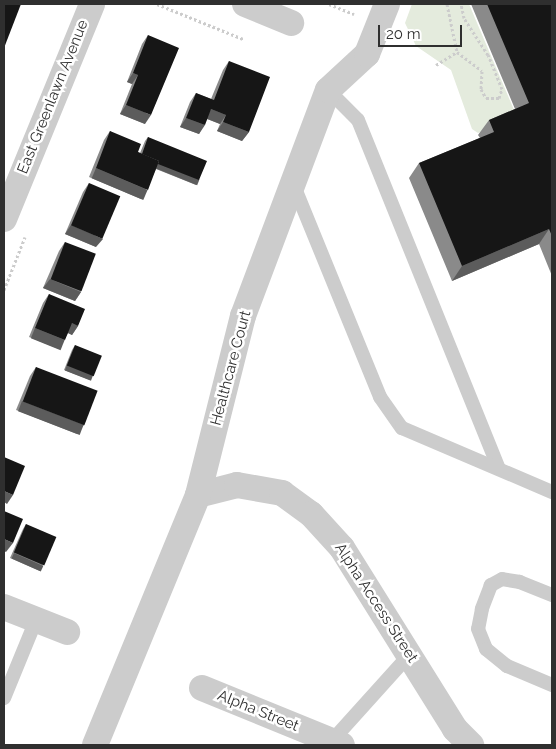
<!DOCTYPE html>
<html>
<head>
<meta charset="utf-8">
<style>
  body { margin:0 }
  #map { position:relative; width:556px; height:749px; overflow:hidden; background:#fff; font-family:Raleway,sans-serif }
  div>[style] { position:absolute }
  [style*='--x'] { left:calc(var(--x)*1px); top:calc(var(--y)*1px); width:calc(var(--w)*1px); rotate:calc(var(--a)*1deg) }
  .green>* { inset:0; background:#e4ebdd }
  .path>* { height:3px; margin-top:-1.5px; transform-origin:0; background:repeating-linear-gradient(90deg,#ccc 0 2.5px,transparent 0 5px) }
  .service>* { height:14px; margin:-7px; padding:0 7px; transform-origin:7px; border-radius:7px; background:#ccc }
  .minor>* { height:26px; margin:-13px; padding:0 13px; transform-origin:13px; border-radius:13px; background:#ccc }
  .wall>* { inset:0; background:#8a8a8a }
  .shaded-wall>* { inset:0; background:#5c5c5c; transform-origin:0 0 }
  .building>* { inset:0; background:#161616; transform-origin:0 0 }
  span { translate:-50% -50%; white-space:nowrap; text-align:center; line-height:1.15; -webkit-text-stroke:5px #fff; paint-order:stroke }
  .street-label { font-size:15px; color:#2f2f2f }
  .frame { position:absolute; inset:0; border:5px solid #2f2f2f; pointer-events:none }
  .scale { position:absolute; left:378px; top:25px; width:84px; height:22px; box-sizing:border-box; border:2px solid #2f2f2f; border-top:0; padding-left:6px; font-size:15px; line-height:18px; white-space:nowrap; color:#2f2f2f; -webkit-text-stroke:4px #fff; paint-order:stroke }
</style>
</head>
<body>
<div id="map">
  <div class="green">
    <div style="clip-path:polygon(412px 4px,469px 4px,517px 117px,478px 133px,472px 129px,451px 70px,416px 46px,405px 23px)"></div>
  </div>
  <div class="path">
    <div style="--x:157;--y:4;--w:93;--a:22.1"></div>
    <div style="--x:329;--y:4;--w:27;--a:22"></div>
    <div style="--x:447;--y:4;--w:49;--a:78.2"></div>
    <div style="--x:436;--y:65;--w:25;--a:-32"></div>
    <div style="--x:457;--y:52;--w:31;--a:37"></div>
    <div style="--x:482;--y:71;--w:18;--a:93"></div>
    <div style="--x:481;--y:89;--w:10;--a:61"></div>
    <div style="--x:486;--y:98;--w:13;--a:0"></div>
    <div style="--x:499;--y:98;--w:9;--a:-72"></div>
    <div style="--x:502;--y:89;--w:37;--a:-112"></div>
    <div style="--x:488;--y:55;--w:44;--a:-123"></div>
    <div style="--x:464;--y:18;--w:14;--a:-102"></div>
    <div style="--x:4;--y:290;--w:57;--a:-68.4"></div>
  </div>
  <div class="service">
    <div style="--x:328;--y:90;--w:42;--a:45"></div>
    <div style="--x:358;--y:120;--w:376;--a:68"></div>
    <div style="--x:294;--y:186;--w:228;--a:67.8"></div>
    <div style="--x:380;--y:397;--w:38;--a:55"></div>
    <div style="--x:402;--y:428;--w:163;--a:23.1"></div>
    <div style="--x:552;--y:595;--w:35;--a:-158"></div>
    <div style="--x:520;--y:582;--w:18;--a:-171"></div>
    <div style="--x:502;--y:579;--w:13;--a:151"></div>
    <div style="--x:491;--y:585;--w:26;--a:111"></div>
    <div style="--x:482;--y:609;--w:20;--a:101"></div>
    <div style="--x:478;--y:629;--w:22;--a:68"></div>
    <div style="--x:486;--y:649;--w:27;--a:39"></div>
    <div style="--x:507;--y:666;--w:49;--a:22.9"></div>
    <div style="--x:4;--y:698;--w:84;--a:-67.7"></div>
    <div style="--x:329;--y:744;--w:121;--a:-48"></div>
  </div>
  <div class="minor">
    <div style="--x:245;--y:4;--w:50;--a:22.4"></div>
    <div style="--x:4;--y:219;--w:232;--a:-67.7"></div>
    <div style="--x:198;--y:495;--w:40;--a:-14.4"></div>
    <div style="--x:237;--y:485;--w:46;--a:10.1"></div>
    <div style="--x:282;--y:493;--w:36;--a:36"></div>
    <div style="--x:311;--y:514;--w:46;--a:47.6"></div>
    <div style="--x:342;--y:548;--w:213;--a:58"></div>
    <div style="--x:455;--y:729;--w:23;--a:45"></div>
    <div style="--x:4;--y:607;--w:68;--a:21.6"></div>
    <div style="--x:202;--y:688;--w:151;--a:22.2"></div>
    <div style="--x:95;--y:745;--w:270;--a:-67.6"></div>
    <div style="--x:198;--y:495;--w:185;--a:-75.9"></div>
    <div style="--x:243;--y:316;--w:241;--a:-69.4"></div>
    <div style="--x:328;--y:90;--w:53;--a:-42.7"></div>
    <div style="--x:367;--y:54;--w:54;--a:-68.2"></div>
  </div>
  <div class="wall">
    <div style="clip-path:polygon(471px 4px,552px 4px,552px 276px,539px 244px,452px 281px,409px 178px,419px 163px,480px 138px,478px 135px,489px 120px,515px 109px)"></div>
    <div style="clip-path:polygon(148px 35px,145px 124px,120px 114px,132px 84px,127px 82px,142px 44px)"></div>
    <div style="clip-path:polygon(229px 61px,249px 132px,242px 141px,217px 131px,220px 124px,207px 119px,199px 134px,180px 127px,190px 102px,196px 93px,211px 99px,223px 70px)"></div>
    <div style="clip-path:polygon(110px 131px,138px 152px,140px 153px,145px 141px,148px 137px,199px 180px,196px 185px,156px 169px,141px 199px,89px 177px,104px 140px)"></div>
    <div style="clip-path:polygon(89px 183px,96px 247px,65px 234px,83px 192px)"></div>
    <div style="clip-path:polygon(65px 242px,81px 292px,75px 301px,43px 288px,59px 251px)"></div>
    <div style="clip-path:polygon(49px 294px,78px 326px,72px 335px,68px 333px,59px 349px,29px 337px,43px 303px)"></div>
    <div style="clip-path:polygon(75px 345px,93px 375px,90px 380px,64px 370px,72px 350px)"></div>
    <div style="clip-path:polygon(36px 367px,84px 425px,77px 434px,16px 410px,30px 376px)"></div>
    <div style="clip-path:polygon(26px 524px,43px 566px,40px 571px,10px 558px,23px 529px)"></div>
  </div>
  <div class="shaded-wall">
    <div style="clip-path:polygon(133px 73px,138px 75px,132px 84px,127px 82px)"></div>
    <div style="clip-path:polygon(126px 105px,151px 115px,145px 124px,120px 114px)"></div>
    <div style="clip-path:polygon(211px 109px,226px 115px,220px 124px,205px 118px)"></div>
    <div style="clip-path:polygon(186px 118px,205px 125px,199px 134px,180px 127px)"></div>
    <div style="clip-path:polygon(223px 122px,249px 132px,242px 141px,217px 131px)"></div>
    <div style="left:141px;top:156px;width:63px;height:6px;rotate:22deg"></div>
    <div style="left:96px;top:168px;width:56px;height:11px;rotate:23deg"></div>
    <div style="clip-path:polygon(71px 225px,103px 239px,96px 247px,65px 234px)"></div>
    <div style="clip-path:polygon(549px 229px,539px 244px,452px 281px,462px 266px)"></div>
    <div style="clip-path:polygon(50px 279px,81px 292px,75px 301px,43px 288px)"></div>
    <div style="clip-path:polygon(72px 323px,78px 326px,72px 335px,66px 332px)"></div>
    <div style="left:35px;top:328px;width:32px;height:11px;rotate:22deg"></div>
    <div style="left:67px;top:365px;width:28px;height:6px;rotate:21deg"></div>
    <div style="left:22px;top:401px;width:66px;height:11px;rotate:21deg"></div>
    <div style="clip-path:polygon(4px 491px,13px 495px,7px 504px,4px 502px)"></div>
    <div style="clip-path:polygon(4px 539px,13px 543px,6px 552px,4px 551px)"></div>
    <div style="left:14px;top:553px;width:32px;height:6px;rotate:24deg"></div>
  </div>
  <div class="building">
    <div style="clip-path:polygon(4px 4px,21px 4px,4px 48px)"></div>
    <div style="clip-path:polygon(487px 4px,552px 4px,552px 236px,549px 229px,462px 266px,419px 163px,494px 132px,489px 120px,529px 103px)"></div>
    <div style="clip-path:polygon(148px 35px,179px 48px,151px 115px,126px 105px,138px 75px,133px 73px)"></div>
    <div style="clip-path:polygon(229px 61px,270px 77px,249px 132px,223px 122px,226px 115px,211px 109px,205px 125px,186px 118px,196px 93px,214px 100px)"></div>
    <div style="clip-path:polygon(110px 131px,141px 144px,138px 152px,159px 161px,148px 190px,96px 168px)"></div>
    <div style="clip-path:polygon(148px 137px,207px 161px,199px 180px,158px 164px,159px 161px,142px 154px)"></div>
    <div style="left:89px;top:183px;width:34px;height:46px;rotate:23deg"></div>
    <div style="left:65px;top:242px;width:33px;height:40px;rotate:21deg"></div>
    <div style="clip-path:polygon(49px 294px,85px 309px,78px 326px,72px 323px,65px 340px,35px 328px)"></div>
    <div style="left:75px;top:345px;width:29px;height:22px;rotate:22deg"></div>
    <div style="left:36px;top:367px;width:66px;height:37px;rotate:21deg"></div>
    <div style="clip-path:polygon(4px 457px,25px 466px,13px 495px,4px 491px)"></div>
    <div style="clip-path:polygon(4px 511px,23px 519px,13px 543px,4px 539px)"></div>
    <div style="left:26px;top:524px;width:33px;height:31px;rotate:23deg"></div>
  </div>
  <div class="street-label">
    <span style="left:53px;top:97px;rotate:-68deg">East Greenlawn Avenue</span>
    <span style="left:231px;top:368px;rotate:-75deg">Healthcare Court</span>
    <span style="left:376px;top:603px;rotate:57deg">Alpha Access Street</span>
    <span style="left:258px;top:711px;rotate:22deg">Alpha Street</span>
  </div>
  <div class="frame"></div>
  <div class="scale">20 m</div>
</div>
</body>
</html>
